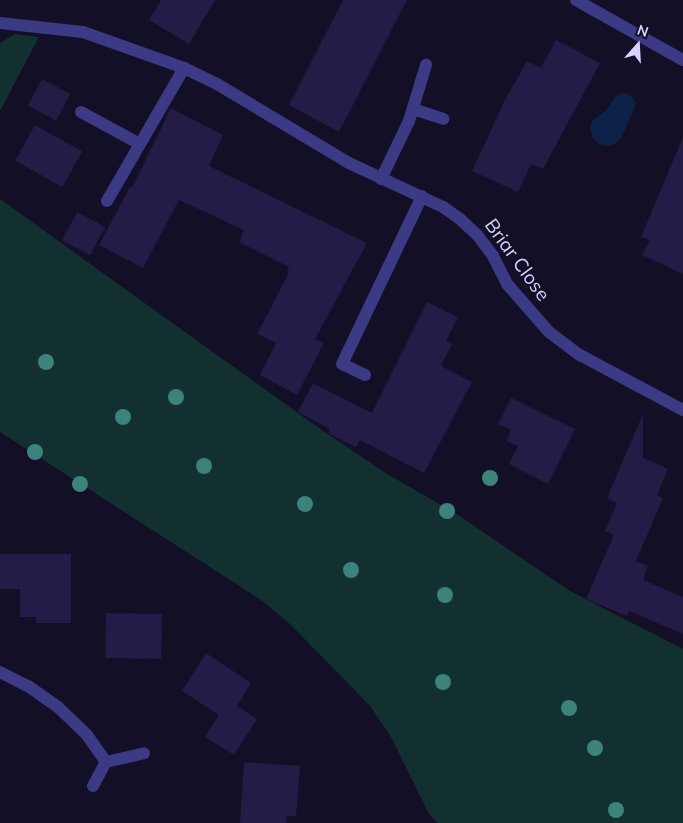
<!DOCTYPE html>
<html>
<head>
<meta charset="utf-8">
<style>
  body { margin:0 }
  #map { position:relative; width:683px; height:823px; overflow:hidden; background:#130f26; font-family:Mulish,sans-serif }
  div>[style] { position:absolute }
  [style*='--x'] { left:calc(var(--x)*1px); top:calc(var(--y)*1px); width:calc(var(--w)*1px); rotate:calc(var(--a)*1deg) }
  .green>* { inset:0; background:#12302f }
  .water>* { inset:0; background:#0c2248 }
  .building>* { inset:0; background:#241b47; transform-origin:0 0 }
  .minor>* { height:12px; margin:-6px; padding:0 6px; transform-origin:6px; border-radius:6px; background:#3d3a85 }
  .tertiary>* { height:12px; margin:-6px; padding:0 6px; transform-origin:6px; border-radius:6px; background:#3d3a85 }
  .trees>* { width:16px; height:16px; margin:-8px; border-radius:50%; background:#3d827b }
  span { translate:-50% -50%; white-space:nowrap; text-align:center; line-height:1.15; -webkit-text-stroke:4.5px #130f26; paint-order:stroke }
  .street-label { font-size:19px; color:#d9d4ff }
  .north { position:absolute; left:613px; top:20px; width:50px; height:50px; -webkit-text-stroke:4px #130f26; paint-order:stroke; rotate:19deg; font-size:14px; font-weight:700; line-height:20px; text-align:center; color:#d9d4ff }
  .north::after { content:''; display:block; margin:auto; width:18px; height:22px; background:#d9d4ff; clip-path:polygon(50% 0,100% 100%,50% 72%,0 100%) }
</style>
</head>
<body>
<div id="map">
  <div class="green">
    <div style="clip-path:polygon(15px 34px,39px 37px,0 111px,0 43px)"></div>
    <div style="clip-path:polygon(0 199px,306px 419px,384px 472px,455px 513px,570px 591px,683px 649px,683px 823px,438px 823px,429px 814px,391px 737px,370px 706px,291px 625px,261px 600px,0 432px)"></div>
  </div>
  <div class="water">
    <div style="clip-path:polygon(625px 93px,632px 97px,636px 103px,622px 137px,616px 143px,608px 146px,599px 144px,593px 138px,590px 129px,592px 121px,606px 110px,618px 94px)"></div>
  </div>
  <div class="building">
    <div style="clip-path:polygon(161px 0,215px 0,189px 44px,149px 20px)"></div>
    <div style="clip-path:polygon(343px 0,407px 0,339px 132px,289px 105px)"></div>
    <div style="clip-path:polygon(556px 40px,600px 63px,543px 169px,531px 164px,518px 192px,472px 171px,506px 98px,527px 61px,541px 68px)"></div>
    <div style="left:42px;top:79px;width:32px;height:30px;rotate:28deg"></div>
    <div style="clip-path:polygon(171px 108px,223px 135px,209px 166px,367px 243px,315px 339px,324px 343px,297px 395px,260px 375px,276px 343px,257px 334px,289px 273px,287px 272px,289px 267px,239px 242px,244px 230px,179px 200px,143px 268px,99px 245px,130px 187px,132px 188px)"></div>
    <div style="left:35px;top:125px;width:54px;height:41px;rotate:29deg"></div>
    <div style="clip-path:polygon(683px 137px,683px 274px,642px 255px,650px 240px,641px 237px)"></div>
    <div style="left:77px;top:212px;width:32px;height:32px;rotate:28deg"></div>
    <div style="clip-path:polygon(427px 302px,458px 317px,446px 341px,452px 344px,441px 366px,472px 382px,424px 473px,360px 440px,356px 447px,328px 433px,330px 429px,298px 412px,313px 383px,372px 413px)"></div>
    <div style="clip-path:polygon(511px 398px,575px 429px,548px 484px,509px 464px,518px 446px,506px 441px,511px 430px,498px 424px)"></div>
    <div style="clip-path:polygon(643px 414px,643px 458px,668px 469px,657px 495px,663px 498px,636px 561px,648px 566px,643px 580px,683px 597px,683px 634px,629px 611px,627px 616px,586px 599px,614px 535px,605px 531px,617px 503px,607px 498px)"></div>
    <div style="clip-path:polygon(0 554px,71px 554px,71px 623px,36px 623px,36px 617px,20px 617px,20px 589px,0 589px)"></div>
    <div style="left:106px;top:613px;width:56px;height:45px;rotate:1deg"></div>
    <div style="clip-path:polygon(206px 653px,251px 683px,237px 706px,257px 719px,234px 755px,205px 737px,219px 715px,182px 691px)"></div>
    <div style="clip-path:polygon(244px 762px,300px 766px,296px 816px,287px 816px,286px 823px,240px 823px)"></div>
  </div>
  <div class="minor">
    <div style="--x:0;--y:23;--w:83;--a:6.2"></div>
    <div style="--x:83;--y:32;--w:107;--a:19.6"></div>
    <div style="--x:184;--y:68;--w:37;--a:26"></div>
    <div style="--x:217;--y:84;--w:154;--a:30.9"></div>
    <div style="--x:349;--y:163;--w:104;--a:25.1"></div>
    <div style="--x:443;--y:207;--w:21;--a:35"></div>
    <div style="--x:460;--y:219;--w:25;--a:43"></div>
    <div style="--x:478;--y:236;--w:25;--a:53"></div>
    <div style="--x:493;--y:256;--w:33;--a:63"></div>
    <div style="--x:508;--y:285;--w:62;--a:48.9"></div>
    <div style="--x:549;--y:332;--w:39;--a:37"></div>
    <div style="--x:580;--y:355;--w:117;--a:28.1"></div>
    <div style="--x:413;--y:109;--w:32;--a:18"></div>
    <div style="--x:81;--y:112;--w:67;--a:28.5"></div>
    <div style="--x:381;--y:179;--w:64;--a:-64.2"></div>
    <div style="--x:409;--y:121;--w:59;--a:-73.1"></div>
    <div style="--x:107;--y:201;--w:154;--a:-59.9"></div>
    <div style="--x:365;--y:375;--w:25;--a:-154"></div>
    <div style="--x:342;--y:364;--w:186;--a:-64.5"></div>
    <div style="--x:0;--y:672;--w:31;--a:27"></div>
    <div style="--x:28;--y:686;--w:37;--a:35"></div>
    <div style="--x:58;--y:707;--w:40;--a:44"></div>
    <div style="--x:87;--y:735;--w:33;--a:55"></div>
    <div style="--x:93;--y:786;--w:27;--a:-62"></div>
    <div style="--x:106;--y:762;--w:39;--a:-13"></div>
  </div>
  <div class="tertiary">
    <div style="--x:576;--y:0;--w:123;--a:29.3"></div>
  </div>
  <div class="trees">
    <div style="left:46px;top:362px"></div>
    <div style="left:176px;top:397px"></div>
    <div style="left:123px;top:417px"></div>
    <div style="left:35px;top:452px"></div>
    <div style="left:204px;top:466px"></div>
    <div style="left:490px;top:478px"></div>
    <div style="left:80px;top:484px"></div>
    <div style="left:305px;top:504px"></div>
    <div style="left:447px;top:511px"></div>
    <div style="left:351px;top:570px"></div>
    <div style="left:445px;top:595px"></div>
    <div style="left:443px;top:682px"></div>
    <div style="left:569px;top:708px"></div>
    <div style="left:595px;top:748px"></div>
    <div style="left:616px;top:810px"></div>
  </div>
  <div class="street-label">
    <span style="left:517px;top:260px;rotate:54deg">Briar Close</span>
  </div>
  <div class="north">N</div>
</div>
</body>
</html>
